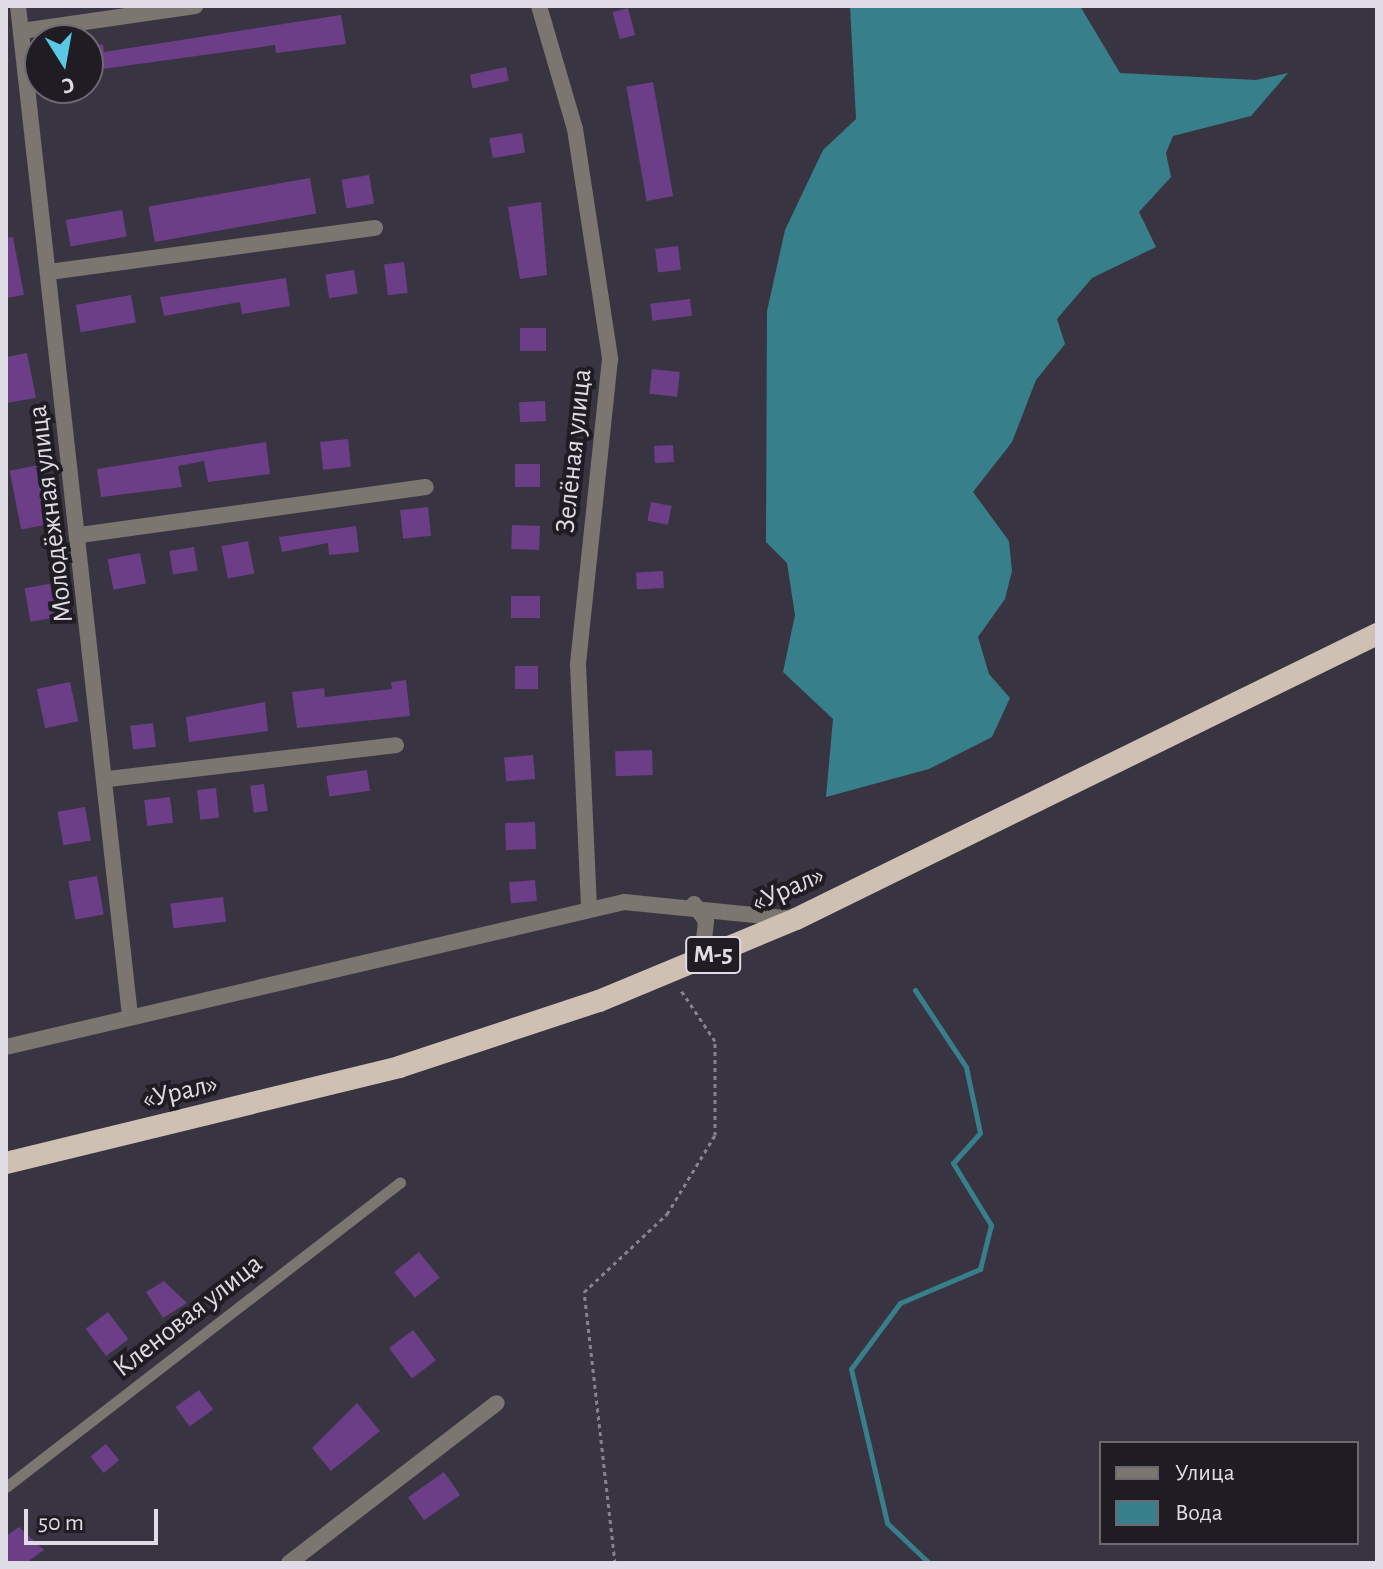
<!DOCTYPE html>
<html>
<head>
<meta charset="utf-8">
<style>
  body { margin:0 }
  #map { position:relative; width:1383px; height:1569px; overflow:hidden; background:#393442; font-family:"Alegreya Sans",sans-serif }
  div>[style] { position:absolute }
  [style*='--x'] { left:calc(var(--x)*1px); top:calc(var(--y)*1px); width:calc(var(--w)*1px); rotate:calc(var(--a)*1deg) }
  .water>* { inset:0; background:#377f8a }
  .stream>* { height:5px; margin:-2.5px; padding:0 2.5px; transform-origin:2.5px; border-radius:2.5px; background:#377f8a }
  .building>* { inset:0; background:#6b3e87; transform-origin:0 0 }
  .path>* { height:3px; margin-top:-1.5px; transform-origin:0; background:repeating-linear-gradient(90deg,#86828e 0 4px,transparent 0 8px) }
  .service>* { height:11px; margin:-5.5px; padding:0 5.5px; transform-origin:5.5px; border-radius:5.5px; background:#7c7670 }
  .minor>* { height:16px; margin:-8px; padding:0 8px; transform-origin:8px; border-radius:8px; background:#7c7670 }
  .trunk>* { height:22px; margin:-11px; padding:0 11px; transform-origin:11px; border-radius:11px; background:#cec0b3 }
  span { translate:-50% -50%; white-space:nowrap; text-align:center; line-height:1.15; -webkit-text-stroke:8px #1f1d23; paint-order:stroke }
  .shield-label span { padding:2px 6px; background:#1f1d23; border:2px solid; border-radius:6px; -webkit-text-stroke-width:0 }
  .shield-label { font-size:26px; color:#dfdce5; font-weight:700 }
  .street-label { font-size:28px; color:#dfdce5 }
  .frame { position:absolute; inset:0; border:8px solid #dfdce5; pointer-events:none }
  .legend { position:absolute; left:1099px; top:1441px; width:260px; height:104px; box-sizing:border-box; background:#1f1d23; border:2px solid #6c6971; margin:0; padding:10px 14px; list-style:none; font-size:24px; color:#dfdce5 }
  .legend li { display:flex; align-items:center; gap:16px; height:40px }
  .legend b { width:40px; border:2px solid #6c6971 }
  .north { position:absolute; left:24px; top:24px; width:80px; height:80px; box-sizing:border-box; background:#1f1d23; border:2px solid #6c6971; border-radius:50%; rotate:169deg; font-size:22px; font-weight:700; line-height:32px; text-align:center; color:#dfdce5 }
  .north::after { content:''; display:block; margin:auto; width:28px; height:36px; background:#5bc8e6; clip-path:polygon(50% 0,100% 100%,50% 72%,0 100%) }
  .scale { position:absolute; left:24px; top:1509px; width:134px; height:36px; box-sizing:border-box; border:4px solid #dfdce5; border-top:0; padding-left:10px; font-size:24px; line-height:28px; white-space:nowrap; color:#dfdce5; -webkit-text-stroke:6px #1f1d23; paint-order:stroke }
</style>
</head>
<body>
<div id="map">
  <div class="water">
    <div style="clip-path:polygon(850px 6px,1080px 6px,1120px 73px,1256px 80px,1288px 73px,1251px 116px,1173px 136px,1166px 153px,1171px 177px,1139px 212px,1156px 247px,1092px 278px,1057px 319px,1065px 344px,1036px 380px,1012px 442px,973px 492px,1009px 541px,1012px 571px,1005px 599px,978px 637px,989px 674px,1010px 698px,992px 737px,929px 769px,826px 797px,833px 719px,783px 672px,795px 615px,787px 563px,766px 542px,767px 311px,785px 230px,823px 150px,856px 119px)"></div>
  </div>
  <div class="stream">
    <div style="--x:915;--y:990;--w:92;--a:56.5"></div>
    <div style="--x:966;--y:1067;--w:67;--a:78"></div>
    <div style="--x:980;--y:1133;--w:40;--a:132"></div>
    <div style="--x:953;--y:1163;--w:73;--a:58.5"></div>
    <div style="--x:991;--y:1225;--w:45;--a:104"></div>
    <div style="--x:980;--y:1269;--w:87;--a:157"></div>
    <div style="--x:900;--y:1303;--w:82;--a:126.6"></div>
    <div style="--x:851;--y:1369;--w:158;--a:76.8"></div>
    <div style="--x:887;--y:1523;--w:58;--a:43.6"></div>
  </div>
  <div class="building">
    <div style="left:628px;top:8px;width:28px;height:16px;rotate:75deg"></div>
    <div style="clip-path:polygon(341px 15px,346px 44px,276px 53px,275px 45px,88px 71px,88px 47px,103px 44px,104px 52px)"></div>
    <div style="left:506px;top:67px;width:14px;height:37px;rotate:78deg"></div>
    <div style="left:653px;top:82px;width:116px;height:27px;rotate:80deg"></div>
    <div style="left:522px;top:133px;width:20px;height:33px;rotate:81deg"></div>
    <div style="left:369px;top:175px;width:29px;height:28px;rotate:80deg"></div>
    <div style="left:310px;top:178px;width:36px;height:164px;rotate:80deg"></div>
    <div style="clip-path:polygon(541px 202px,547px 275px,520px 279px,508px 207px)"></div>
    <div style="left:122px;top:210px;width:27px;height:57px;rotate:80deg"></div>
    <div style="clip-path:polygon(13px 237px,24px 295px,6px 298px,6px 238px)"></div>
    <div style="left:678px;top:246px;width:24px;height:23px;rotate:83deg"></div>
    <div style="left:404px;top:262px;width:31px;height:20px;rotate:83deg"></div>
    <div style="left:354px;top:270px;width:24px;height:29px;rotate:81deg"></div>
    <div style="clip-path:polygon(286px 278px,290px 306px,242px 314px,240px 302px,164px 316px,160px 297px)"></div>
    <div style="left:131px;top:295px;width:28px;height:56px;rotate:80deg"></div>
    <div style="left:690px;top:299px;width:17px;height:40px;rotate:83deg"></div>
    <div style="left:546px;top:328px;width:23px;height:26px;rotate:90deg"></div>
    <div style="clip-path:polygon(27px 353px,36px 398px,6px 403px,6px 357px)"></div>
    <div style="left:652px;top:369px;width:28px;height:25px;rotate:6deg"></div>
    <div style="left:545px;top:401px;width:20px;height:26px;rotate:87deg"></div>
    <div style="left:348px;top:439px;width:28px;height:28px;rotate:84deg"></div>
    <div style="clip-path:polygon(266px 442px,270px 474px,208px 482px,204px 461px,178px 466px,182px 487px,101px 497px,97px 469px)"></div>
    <div style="left:673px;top:445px;width:17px;height:19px;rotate:87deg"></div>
    <div style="left:44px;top:464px;width:60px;height:35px;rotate:79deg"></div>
    <div style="left:515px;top:464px;width:25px;height:23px"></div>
    <div style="left:651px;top:502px;width:21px;height:19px;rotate:11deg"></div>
    <div style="left:428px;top:507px;width:29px;height:28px;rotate:84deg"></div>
    <div style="left:512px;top:525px;width:28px;height:24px;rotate:2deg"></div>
    <div style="clip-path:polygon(356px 526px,359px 552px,329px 555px,328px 543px,282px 552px,279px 537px)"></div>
    <div style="left:248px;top:541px;width:33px;height:27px;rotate:79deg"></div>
    <div style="left:194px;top:547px;width:24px;height:25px;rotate:81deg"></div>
    <div style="left:140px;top:553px;width:31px;height:33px;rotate:79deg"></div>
    <div style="left:663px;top:571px;width:17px;height:27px;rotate:87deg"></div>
    <div style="left:60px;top:582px;width:34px;height:36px;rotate:80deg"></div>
    <div style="left:511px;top:596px;width:29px;height:22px"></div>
    <div style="left:515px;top:666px;width:23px;height:23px"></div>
    <div style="clip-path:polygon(406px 680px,410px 716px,297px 728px,292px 692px,324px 688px,325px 697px,392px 689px,391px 682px)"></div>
    <div style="left:70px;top:682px;width:40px;height:34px;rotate:78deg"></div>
    <div style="clip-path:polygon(265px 702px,268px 731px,189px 742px,186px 717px)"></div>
    <div style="left:153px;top:723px;width:24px;height:23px;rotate:83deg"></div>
    <div style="left:652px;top:750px;width:25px;height:37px;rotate:88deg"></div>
    <div style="left:533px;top:755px;width:24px;height:29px;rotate:85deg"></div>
    <div style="left:367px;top:770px;width:21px;height:41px;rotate:82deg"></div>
    <div style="left:264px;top:784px;width:27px;height:14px;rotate:82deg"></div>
    <div style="left:216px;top:788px;width:30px;height:19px;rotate:84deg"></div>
    <div style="left:170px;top:797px;width:26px;height:26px;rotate:83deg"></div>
    <div style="left:85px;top:807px;width:34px;height:28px;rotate:80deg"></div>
    <div style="left:535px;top:822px;width:27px;height:30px;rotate:88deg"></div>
    <div style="left:97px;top:876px;width:39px;height:29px;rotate:80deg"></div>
    <div style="left:535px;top:880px;width:21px;height:26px;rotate:85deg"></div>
    <div style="left:223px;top:897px;width:25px;height:53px;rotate:83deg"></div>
    <div style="left:419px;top:1252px;width:33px;height:32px;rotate:51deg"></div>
    <div style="clip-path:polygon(164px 1281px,187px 1303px,163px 1318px,146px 1292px)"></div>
    <div style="left:108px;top:1312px;width:34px;height:28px;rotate:53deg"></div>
    <div style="left:413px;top:1330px;width:38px;height:30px;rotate:53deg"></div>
    <div style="left:199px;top:1390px;width:24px;height:29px;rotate:54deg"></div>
    <div style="clip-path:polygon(357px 1403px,380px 1431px,331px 1471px,312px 1448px)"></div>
    <div style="left:106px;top:1444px;width:21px;height:20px;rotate:51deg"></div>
    <div style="left:444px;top:1472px;width:28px;height:44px;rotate:55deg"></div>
    <div style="clip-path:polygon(19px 1527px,44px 1550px,26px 1563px,6px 1563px,6px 1536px)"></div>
  </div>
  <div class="path">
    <div style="--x:615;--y:1563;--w:273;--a:-96.5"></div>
    <div style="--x:584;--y:1292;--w:114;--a:-43.2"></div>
    <div style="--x:667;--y:1214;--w:92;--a:-58.7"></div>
    <div style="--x:715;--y:1135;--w:94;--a:-90"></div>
    <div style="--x:715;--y:1041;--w:63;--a:-123.9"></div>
  </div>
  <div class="service">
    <div style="--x:6;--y:1487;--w:498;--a:-37.7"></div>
  </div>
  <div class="minor">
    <div style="--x:18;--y:6;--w:1016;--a:83.67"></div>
    <div style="--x:539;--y:6;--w:128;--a:73.7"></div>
    <div style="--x:575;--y:129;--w:233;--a:81.3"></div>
    <div style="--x:610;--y:359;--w:308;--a:96"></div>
    <div style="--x:578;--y:665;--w:243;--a:87.4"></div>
    <div style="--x:22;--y:31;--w:175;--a:-8.2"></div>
    <div style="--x:49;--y:272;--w:329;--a:-7.7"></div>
    <div style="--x:80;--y:535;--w:349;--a:-7.9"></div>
    <div style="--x:108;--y:779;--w:290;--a:-6.7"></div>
    <div style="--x:694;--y:904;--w:21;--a:55"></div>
    <div style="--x:706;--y:921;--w:39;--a:96"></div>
    <div style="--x:6;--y:1047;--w:635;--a:-13.2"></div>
    <div style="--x:624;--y:902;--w:171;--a:5.7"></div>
    <div style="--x:289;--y:1563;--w:262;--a:-37.6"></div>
  </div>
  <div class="trunk">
    <div style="--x:6;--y:1163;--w:405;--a:-13.7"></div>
    <div style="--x:399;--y:1067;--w:211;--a:-18.3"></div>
    <div style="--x:599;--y:1001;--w:213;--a:-22.6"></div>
    <div style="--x:796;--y:919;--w:647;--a:-26.13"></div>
  </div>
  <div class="shield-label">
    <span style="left:713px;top:955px">М-5</span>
  </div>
  <div class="street-label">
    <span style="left:574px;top:451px;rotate:-84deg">Зелёная улица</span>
    <span style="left:51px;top:514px;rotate:-97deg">Молодёжная улица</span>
    <span style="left:788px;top:889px;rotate:-24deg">«Урал»</span>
    <span style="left:180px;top:1092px;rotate:-13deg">«Урал»</span>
    <span style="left:188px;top:1316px;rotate:-38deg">Кленовая улица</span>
  </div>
  <div class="frame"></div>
  <ul class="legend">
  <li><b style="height:10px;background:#7c7670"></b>Улица</li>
  <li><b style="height:22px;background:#377f8a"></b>Вода</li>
  </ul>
  <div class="north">С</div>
  <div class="scale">50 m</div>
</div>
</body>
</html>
